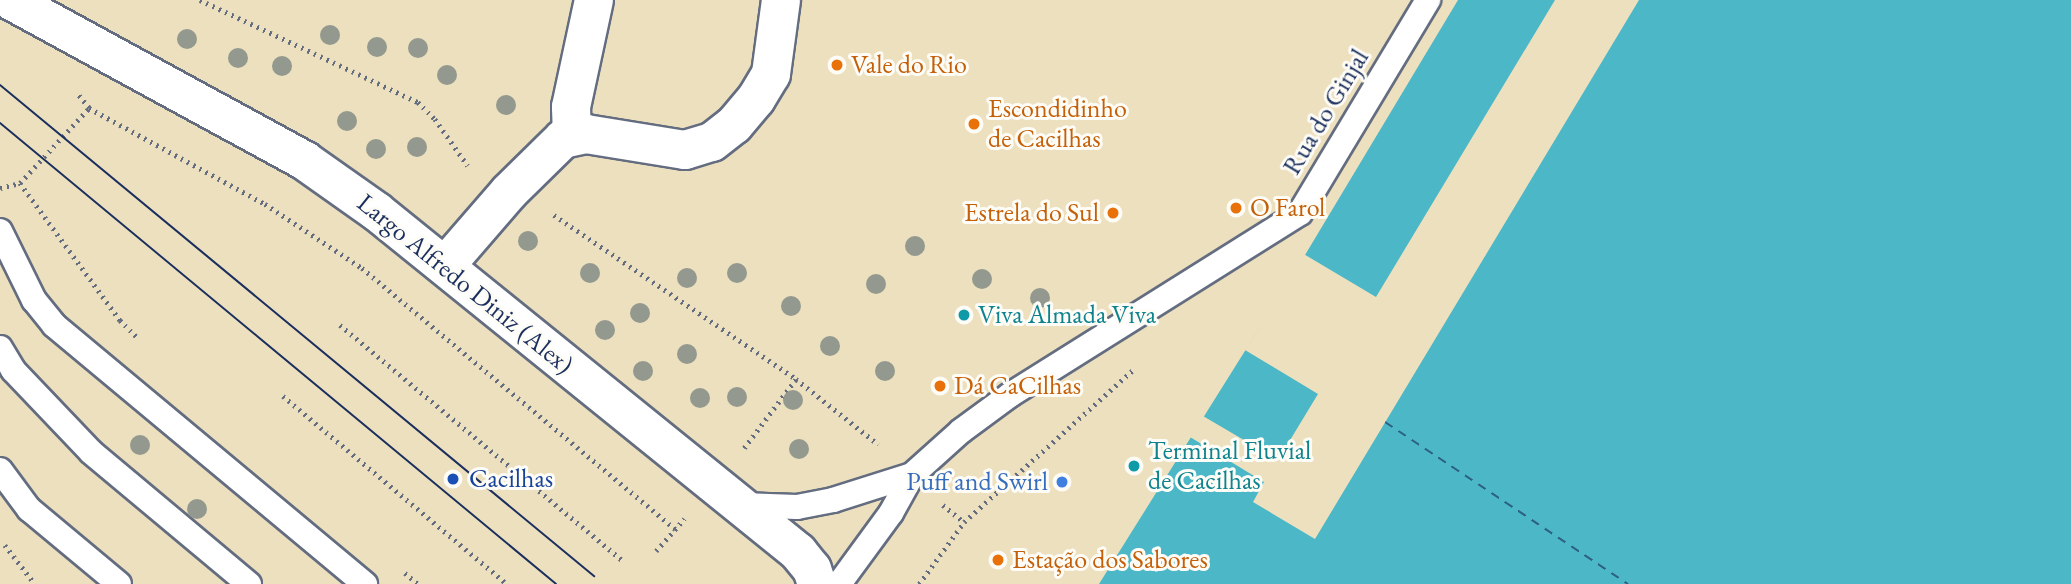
<!DOCTYPE html>
<html>
<head>
<meta charset="utf-8">
<style>
  body { margin:0 }
  #map { position:relative; width:2071px; height:584px; overflow:hidden; background:#ede0bf; font-family:"EB Garamond",serif }
  div>[style] { position:absolute }
  [style*='--x'] { left:calc(var(--x)*1px); top:calc(var(--y)*1px); width:calc(var(--w)*1px); rotate:calc(var(--a)*1deg) }
  .water>* { inset:0; background:#4bb7c7 }
  .pier>* { inset:0; background:#ede0bf }
  .ferry>* { height:2px; margin-top:-1px; transform-origin:0; background:repeating-linear-gradient(90deg,#2c5f83 0 9px,transparent 0 16px) }
  .path>* { height:4.5px; margin-top:-2.25px; transform-origin:0; background:repeating-linear-gradient(90deg,#646d80 0 2px,transparent 0 7px) }
  .roads { filter:drop-shadow(2px 0 #646d80) drop-shadow(-2px 0 #646d80) drop-shadow(0 2px #646d80) drop-shadow(0 -2px #646d80) }
  .lane>* { height:24px; margin:-12px; padding:0 12px; transform-origin:12px; border-radius:12px; background:#fff }
  .street>* { height:38px; margin:-19px; padding:0 19px; transform-origin:19px; border-radius:19px; background:#fff }
  .tram>* { height:2px; margin:-1px; padding:0 1px; transform-origin:1px; border-radius:1px; background:#1b2f5e }
  .trees>* { width:20px; height:20px; margin:-10px; border-radius:50%; background:#93998e }
  .dots>* { width:19px; height:19px; translate:-50% -50%; box-sizing:border-box; border:4px solid #fdfcf7; border-radius:50% }
  span { translate:-50% -50%; white-space:nowrap; text-align:center; line-height:1.15; -webkit-text-stroke:6px #fdfcf7; paint-order:stroke }
  .food-label { font-size:26px; color:#c56008 }
  .left { translate:0 -50%; text-align:left }
  .right { translate:-100% -50%; text-align:right }
  .street-label { font-size:26px; color:#1b2f5e }
  .culture-label { font-size:26px; color:#0d838f }
  .transit-label { font-size:26px; color:#164399 }
  .shop-label { font-size:26px; color:#366cbe }
</style>
</head>
<body>
<div id="map">
  <div class="water">
    <div style="clip-path:polygon(1458px 0,2071px 0,2071px 584px,1099px 584px,1305px 255px)"></div>
  </div>
  <div class="pier">
    <div style="clip-path:polygon(1555px 0,1639px 0,1315px 539px,1253px 502px,1264px 482px,1190px 437px,1203px 416px,1278px 460px,1318px 394px,1245px 350px,1259px 328px,1256px 326px,1302px 253px,1376px 297px)"></div>
  </div>
  <div class="ferry">
    <div style="--x:1385;--y:422;--w:292;--a:33.7"></div>
  </div>
  <div class="path">
    <div style="--x:200;--y:0;--w:241;--a:25.1"></div>
    <div style="--x:418;--y:102;--w:24;--a:45"></div>
    <div style="--x:435;--y:119;--w:57;--a:54.9"></div>
    <div style="--x:89;--y:108;--w:200;--a:28.6"></div>
    <div style="--x:265;--y:204;--w:116;--a:33.4"></div>
    <div style="--x:362;--y:268;--w:408;--a:39.8"></div>
    <div style="--x:20;--y:183;--w:170;--a:53.9"></div>
    <div style="--x:120;--y:320;--w:23;--a:45"></div>
    <div style="--x:0;--y:188;--w:21;--a:-14"></div>
    <div style="--x:20;--y:183;--w:102;--a:-47.4"></div>
    <div style="--x:89;--y:108;--w:19;--a:-129"></div>
    <div style="--x:554;--y:215;--w:292;--a:34.1"></div>
    <div style="--x:796;--y:379;--w:105;--a:38.4"></div>
    <div style="--x:340;--y:325;--w:368;--a:39.8"></div>
    <div style="--x:283;--y:396;--w:292;--a:40"></div>
    <div style="--x:744;--y:448;--w:86;--a:-53"></div>
    <div style="--x:943;--y:505;--w:27;--a:39"></div>
    <div style="--x:5;--y:545;--w:49;--a:52.4"></div>
    <div style="--x:656;--y:551;--w:43;--a:-48.8"></div>
    <div style="--x:405;--y:573;--w:17;--a:40"></div>
    <div style="--x:919;--y:584;--w:77;--a:-54"></div>
    <div style="--x:964;--y:522;--w:230;--a:-42"></div>
  </div>
  <div class="roads">
    <div class="lane">
      <div style="--x:0;--y:231;--w:77;--a:63.8"></div>
      <div style="--x:34;--y:300;--w:32;--a:51"></div>
      <div style="--x:54;--y:325;--w:405;--a:39.8"></div>
      <div style="--x:0;--y:348;--w:26;--a:59"></div>
      <div style="--x:13;--y:370;--w:113;--a:46.4"></div>
      <div style="--x:91;--y:452;--w:206;--a:39.9"></div>
      <div style="--x:0;--y:470;--w:49;--a:53.4"></div>
      <div style="--x:29;--y:509;--w:117;--a:39.8"></div>
      <div style="--x:741;--y:505;--w:56;--a:2"></div>
      <div style="--x:797;--y:507;--w:37;--a:-11"></div>
      <div style="--x:833;--y:500;--w:83;--a:-17.6"></div>
      <div style="--x:839;--y:584;--w:88;--a:-53.8"></div>
      <div style="--x:891;--y:513;--w:43;--a:-61.1"></div>
      <div style="--x:912;--y:475;--w:66;--a:-41.9"></div>
      <div style="--x:961;--y:431;--w:61;--a:-36.3"></div>
      <div style="--x:1010;--y:395;--w:342;--a:-32.1"></div>
      <div style="--x:1300;--y:213;--w:249;--a:-59"></div>
    </div>
    <div class="street">
      <div style="--x:10;--y:0;--w:336;--a:28.6"></div>
      <div style="--x:305;--y:161;--w:87;--a:35.2"></div>
      <div style="--x:376;--y:211;--w:543;--a:38.94"></div>
      <div style="--x:798;--y:552;--w:22;--a:51"></div>
      <div style="--x:812;--y:569;--w:16;--a:72"></div>
      <div style="--x:572;--y:136;--w:29;--a:-92"></div>
      <div style="--x:571;--y:107;--w:109;--a:-77.9"></div>
      <div style="--x:445;--y:266;--w:98;--a:-49.1"></div>
      <div style="--x:509;--y:192;--w:76;--a:-44.5"></div>
      <div style="--x:563;--y:139;--w:24;--a:-12"></div>
      <div style="--x:586;--y:134;--w:100;--a:9.2"></div>
      <div style="--x:685;--y:150;--w:28;--a:-17"></div>
      <div style="--x:712;--y:142;--w:28;--a:-38"></div>
      <div style="--x:734;--y:125;--w:34;--a:-50"></div>
      <div style="--x:756;--y:99;--w:29;--a:-59"></div>
      <div style="--x:771;--y:74;--w:75;--a:-82.3"></div>
    </div>
  </div>
  <div class="tram">
    <div style="--x:0;--y:85;--w:771;--a:39.58"></div>
    <div style="--x:0;--y:123;--w:722;--a:39.66"></div>
  </div>
  <div class="trees">
    <div style="left:330px;top:35px"></div>
    <div style="left:187px;top:39px"></div>
    <div style="left:377px;top:47px"></div>
    <div style="left:418px;top:48px"></div>
    <div style="left:238px;top:58px"></div>
    <div style="left:282px;top:66px"></div>
    <div style="left:447px;top:75px"></div>
    <div style="left:506px;top:105px"></div>
    <div style="left:347px;top:121px"></div>
    <div style="left:417px;top:147px"></div>
    <div style="left:376px;top:149px"></div>
    <div style="left:528px;top:241px"></div>
    <div style="left:915px;top:246px"></div>
    <div style="left:590px;top:273px"></div>
    <div style="left:737px;top:273px"></div>
    <div style="left:687px;top:278px"></div>
    <div style="left:982px;top:279px"></div>
    <div style="left:876px;top:284px"></div>
    <div style="left:1040px;top:298px"></div>
    <div style="left:791px;top:306px"></div>
    <div style="left:640px;top:313px"></div>
    <div style="left:605px;top:330px"></div>
    <div style="left:830px;top:346px"></div>
    <div style="left:687px;top:354px"></div>
    <div style="left:643px;top:371px"></div>
    <div style="left:885px;top:371px"></div>
    <div style="left:737px;top:397px"></div>
    <div style="left:700px;top:398px"></div>
    <div style="left:793px;top:400px"></div>
    <div style="left:140px;top:445px"></div>
    <div style="left:799px;top:449px"></div>
    <div style="left:197px;top:509px"></div>
  </div>
  <div class="dots">
    <div style="left:837px;top:65px;background:#e8710a"></div>
    <div style="left:974px;top:124px;background:#e8710a"></div>
    <div style="left:1236px;top:208px;background:#e8710a"></div>
    <div style="left:1113px;top:213px;background:#e8710a"></div>
    <div style="left:964px;top:315px;background:#0f9aa8"></div>
    <div style="left:940px;top:386px;background:#e8710a"></div>
    <div style="left:1134px;top:466px;background:#0f9aa8"></div>
    <div style="left:453px;top:479px;background:#1a4fb4"></div>
    <div style="left:1062px;top:482px;background:#3f7fe0"></div>
    <div style="left:998px;top:560px;background:#e8710a"></div>
  </div>
  <div class="food-label">
    <span class="left" style="left:851px;top:65px">Vale do Rio</span>
    <span class="left" style="left:988px;top:124px">Escondidinho<br>de Cacilhas</span>
    <span class="left" style="left:1250px;top:208px">O Farol</span>
    <span class="right" style="left:1099px;top:213px">Estrela do Sul</span>
    <span class="left" style="left:954px;top:386px">Dá CaCilhas</span>
    <span class="left" style="left:1012px;top:560px">Estação dos Sabores</span>
  </div>
  <div class="street-label">
    <span style="left:1326px;top:112px;rotate:-59deg">Rua do Ginjal</span>
    <span style="left:465px;top:284px;rotate:39deg">Largo Alfredo Diniz (Alex)</span>
  </div>
  <div class="culture-label">
    <span class="left" style="left:978px;top:315px">Viva Almada Viva</span>
    <span class="left" style="left:1148px;top:466px">Terminal Fluvial<br>de Cacilhas</span>
  </div>
  <div class="transit-label">
    <span class="left" style="left:469px;top:479px">Cacilhas</span>
  </div>
  <div class="shop-label">
    <span class="right" style="left:1048px;top:482px">Puff and Swirl</span>
  </div>
</div>
</body>
</html>
